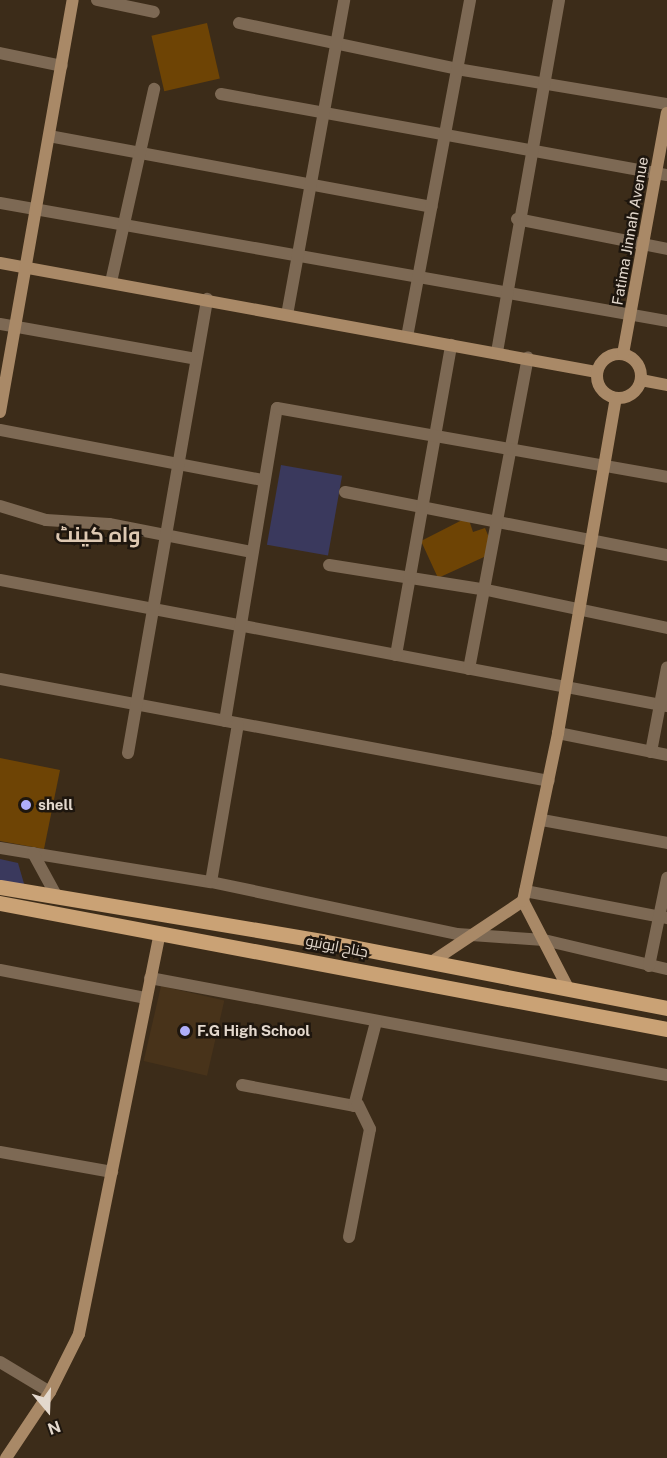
<!DOCTYPE html>
<html>
<head>
<meta charset="utf-8">
<style>
  body { margin:0 }
  #map { position:relative; width:667px; height:1458px; overflow:hidden; background:#3c2c19; font-family:"Public Sans",Cairo,sans-serif }
  div>[style] { position:absolute }
  [style*='--x'] { left:calc(var(--x)*1px); top:calc(var(--y)*1px); width:calc(var(--w)*1px); rotate:calc(var(--a)*1deg) }
  .built>* { inset:0; background:#48331a; transform-origin:0 0 }
  .green>* { inset:0; background:#3a395d; transform-origin:0 0 }
  .building>* { inset:0; background:#6e4405; transform-origin:0 0 }
  .street>* { height:12px; margin:-6px; padding:0 6px; transform-origin:6px; border-radius:6px; background:#7d6954 }
  .secondary>* { height:12px; margin:-6px; padding:0 6px; transform-origin:6px; border-radius:6px; background:#a98967 }
  .secondary>.ring { margin:-6px; padding:0; box-sizing:content-box; background:none; border:12px solid #a98967; border-radius:50% }
  .primary>* { height:15px; margin:-7.5px; padding:0 7.5px; transform-origin:7.5px; border-radius:7.5px; background:#caa275 }
  .dots>* { width:16px; height:16px; translate:-50% -50%; box-sizing:border-box; border:3px solid #1e160e; border-radius:50% }
  span { translate:-50% -50%; white-space:nowrap; text-align:center; line-height:1.15; -webkit-text-stroke:5px #1e160e; paint-order:stroke }
  .street-label { font-size:15px; color:#e3d8cd }
  .poi-label { font-size:15px; color:#e3d8cd; font-weight:700 }
  .left { translate:0 -50%; text-align:left }
  .district-label { font-size:21px; color:#ddc8b2; font-weight:700 }
  .north { position:absolute; left:18px; top:1380px; width:60px; height:60px; -webkit-text-stroke:4px #1e160e; paint-order:stroke; rotate:161deg; font-size:16px; font-weight:700; line-height:24px; text-align:center; color:#e3d8cd }
  .north::after { content:''; display:block; margin:auto; width:21px; height:27px; background:#e3d8cd; clip-path:polygon(50% 0,100% 100%,50% 72%,0 100%) }
</style>
</head>
<body>
<div id="map">
  <div class="built">
    <div style="left:161px;top:986px;width:65px;height:77px;rotate:13deg"></div>
  </div>
  <div class="green">
    <div style="left:281px;top:465px;width:62px;height:81px;rotate:10deg"></div>
    <div style="clip-path:polygon(0 859px,18px 863px,25px 887px,0 882px)"></div>
  </div>
  <div class="building">
    <div style="left:207px;top:23px;width:57px;height:57px;rotate:77deg"></div>
    <div style="clip-path:polygon(468px 517px,473px 532px,485px 528px,495px 552px,438px 578px,421px 541px)"></div>
    <div style="clip-path:polygon(0 758px,60px 770px,44px 849px,0 841px)"></div>
  </div>
  <div class="street">
    <div style="--x:97;--y:0;--w:58;--a:11.9"></div>
    <div style="--x:239;--y:23;--w:223;--a:11.9"></div>
    <div style="--x:457;--y:69;--w:213;--a:9.5"></div>
    <div style="--x:0;--y:53;--w:63;--a:11.8"></div>
    <div style="--x:221;--y:94;--w:453;--a:10.3"></div>
    <div style="--x:49;--y:136;--w:389;--a:10.5"></div>
    <div style="--x:0;--y:203;--w:677;--a:10.03"></div>
    <div style="--x:517;--y:219;--w:153;--a:11.3"></div>
    <div style="--x:111;--y:282;--w:198;--a:-77.4"></div>
    <div style="--x:287;--y:315;--w:320;--a:-79.7"></div>
    <div style="--x:0;--y:324;--w:199;--a:10.1"></div>
    <div style="--x:407;--y:337;--w:343;--a:-79.4"></div>
    <div style="--x:497;--y:352;--w:357;--a:-80"></div>
    <div style="--x:0;--y:430;--w:268;--a:10.8"></div>
    <div style="--x:345;--y:492;--w:328;--a:11.1"></div>
    <div style="--x:0;--y:506;--w:48;--a:16.9"></div>
    <div style="--x:46;--y:520;--w:63;--a:3.6"></div>
    <div style="--x:109;--y:524;--w:146;--a:11.1"></div>
    <div style="--x:329;--y:565;--w:160;--a:9"></div>
    <div style="--x:487;--y:590;--w:184;--a:11.9"></div>
    <div style="--x:0;--y:580;--w:679;--a:10.7"></div>
    <div style="--x:396;--y:655;--w:315;--a:-79.9"></div>
    <div style="--x:469;--y:669;--w:317;--a:-79.3"></div>
    <div style="--x:0;--y:679;--w:558;--a:10.53"></div>
    <div style="--x:225;--y:721;--w:317;--a:-80.6"></div>
    <div style="--x:277;--y:408;--w:396;--a:10"></div>
    <div style="--x:558;--y:733;--w:111;--a:11.4"></div>
    <div style="--x:651;--y:752;--w:86;--a:-79.3"></div>
    <div style="--x:128;--y:753;--w:461;--a:-80.1"></div>
    <div style="--x:542;--y:820;--w:127;--a:10.4"></div>
    <div style="--x:0;--y:848;--w:214;--a:9.2"></div>
    <div style="--x:211;--y:882;--w:251;--a:11.9"></div>
    <div style="--x:457;--y:934;--w:87;--a:3.9"></div>
    <div style="--x:544;--y:940;--w:126;--a:13.3"></div>
    <div style="--x:33;--y:853;--w:50;--a:61.4"></div>
    <div style="--x:211;--y:882;--w:160;--a:-80.3"></div>
    <div style="--x:525;--y:891;--w:145;--a:10.8"></div>
    <div style="--x:649;--y:966;--w:90;--a:-78.4"></div>
    <div style="--x:0;--y:970;--w:149;--a:10.9"></div>
    <div style="--x:150;--y:978;--w:526;--a:10.63"></div>
    <div style="--x:242;--y:1085;--w:114;--a:10.6"></div>
    <div style="--x:354;--y:1106;--w:87;--a:-75.3"></div>
    <div style="--x:0;--y:1152;--w:114;--a:10.1"></div>
    <div style="--x:349;--y:1237;--w:110;--a:-79"></div>
    <div style="--x:370;--y:1129;--w:28;--a:-116"></div>
    <div style="--x:0;--y:1362;--w:58;--a:31"></div>
  </div>
  <div class="secondary">
    <div style="--x:0;--y:263;--w:607;--a:10.35"></div>
    <div class="ring" style="left:597px;top:354px;width:32px;height:32px"></div>
    <div style="--x:623;--y:354;--w:245;--a:-79.7"></div>
    <div style="--x:641;--y:380;--w:26;--a:11"></div>
    <div style="--x:0;--y:412;--w:418;--a:-80"></div>
    <div style="--x:430;--y:963;--w:112;--a:-33.7"></div>
    <div style="--x:568;--y:988;--w:98;--a:-117.3"></div>
    <div style="--x:523;--y:901;--w:172;--a:-78.2"></div>
    <div style="--x:558;--y:733;--w:340;--a:-80.2"></div>
    <div style="--x:6;--y:1458;--w:79;--a:-56.3"></div>
    <div style="--x:50;--y:1392;--w:65;--a:-63.4"></div>
    <div style="--x:79;--y:1334;--w:408;--a:-78.6"></div>
  </div>
  <div class="primary">
    <div style="--x:0;--y:887;--w:326;--a:9.5"></div>
    <div style="--x:322;--y:941;--w:351;--a:11"></div>
    <div style="--x:0;--y:903;--w:679;--a:10.7"></div>
  </div>
  <div class="dots">
    <div style="left:26px;top:805px;background:#afaefa"></div>
    <div style="left:185px;top:1031px;background:#afaefa"></div>
  </div>
  <div class="street-label">
    <span style="left:630px;top:231px;rotate:-80deg">Fatima Jinnah Avenue</span>
    <span style="left:337px;top:946px;rotate:11deg">جناح ایونیو</span>
  </div>
  <div class="poi-label">
    <span class="left" style="left:38px;top:805px">shell</span>
    <span class="left" style="left:197px;top:1031px">F.G High School</span>
  </div>
  <div class="district-label">
    <span style="left:98px;top:535px">واہ کینٹ</span>
  </div>
  <div class="north">N</div>
</div>
</body>
</html>
